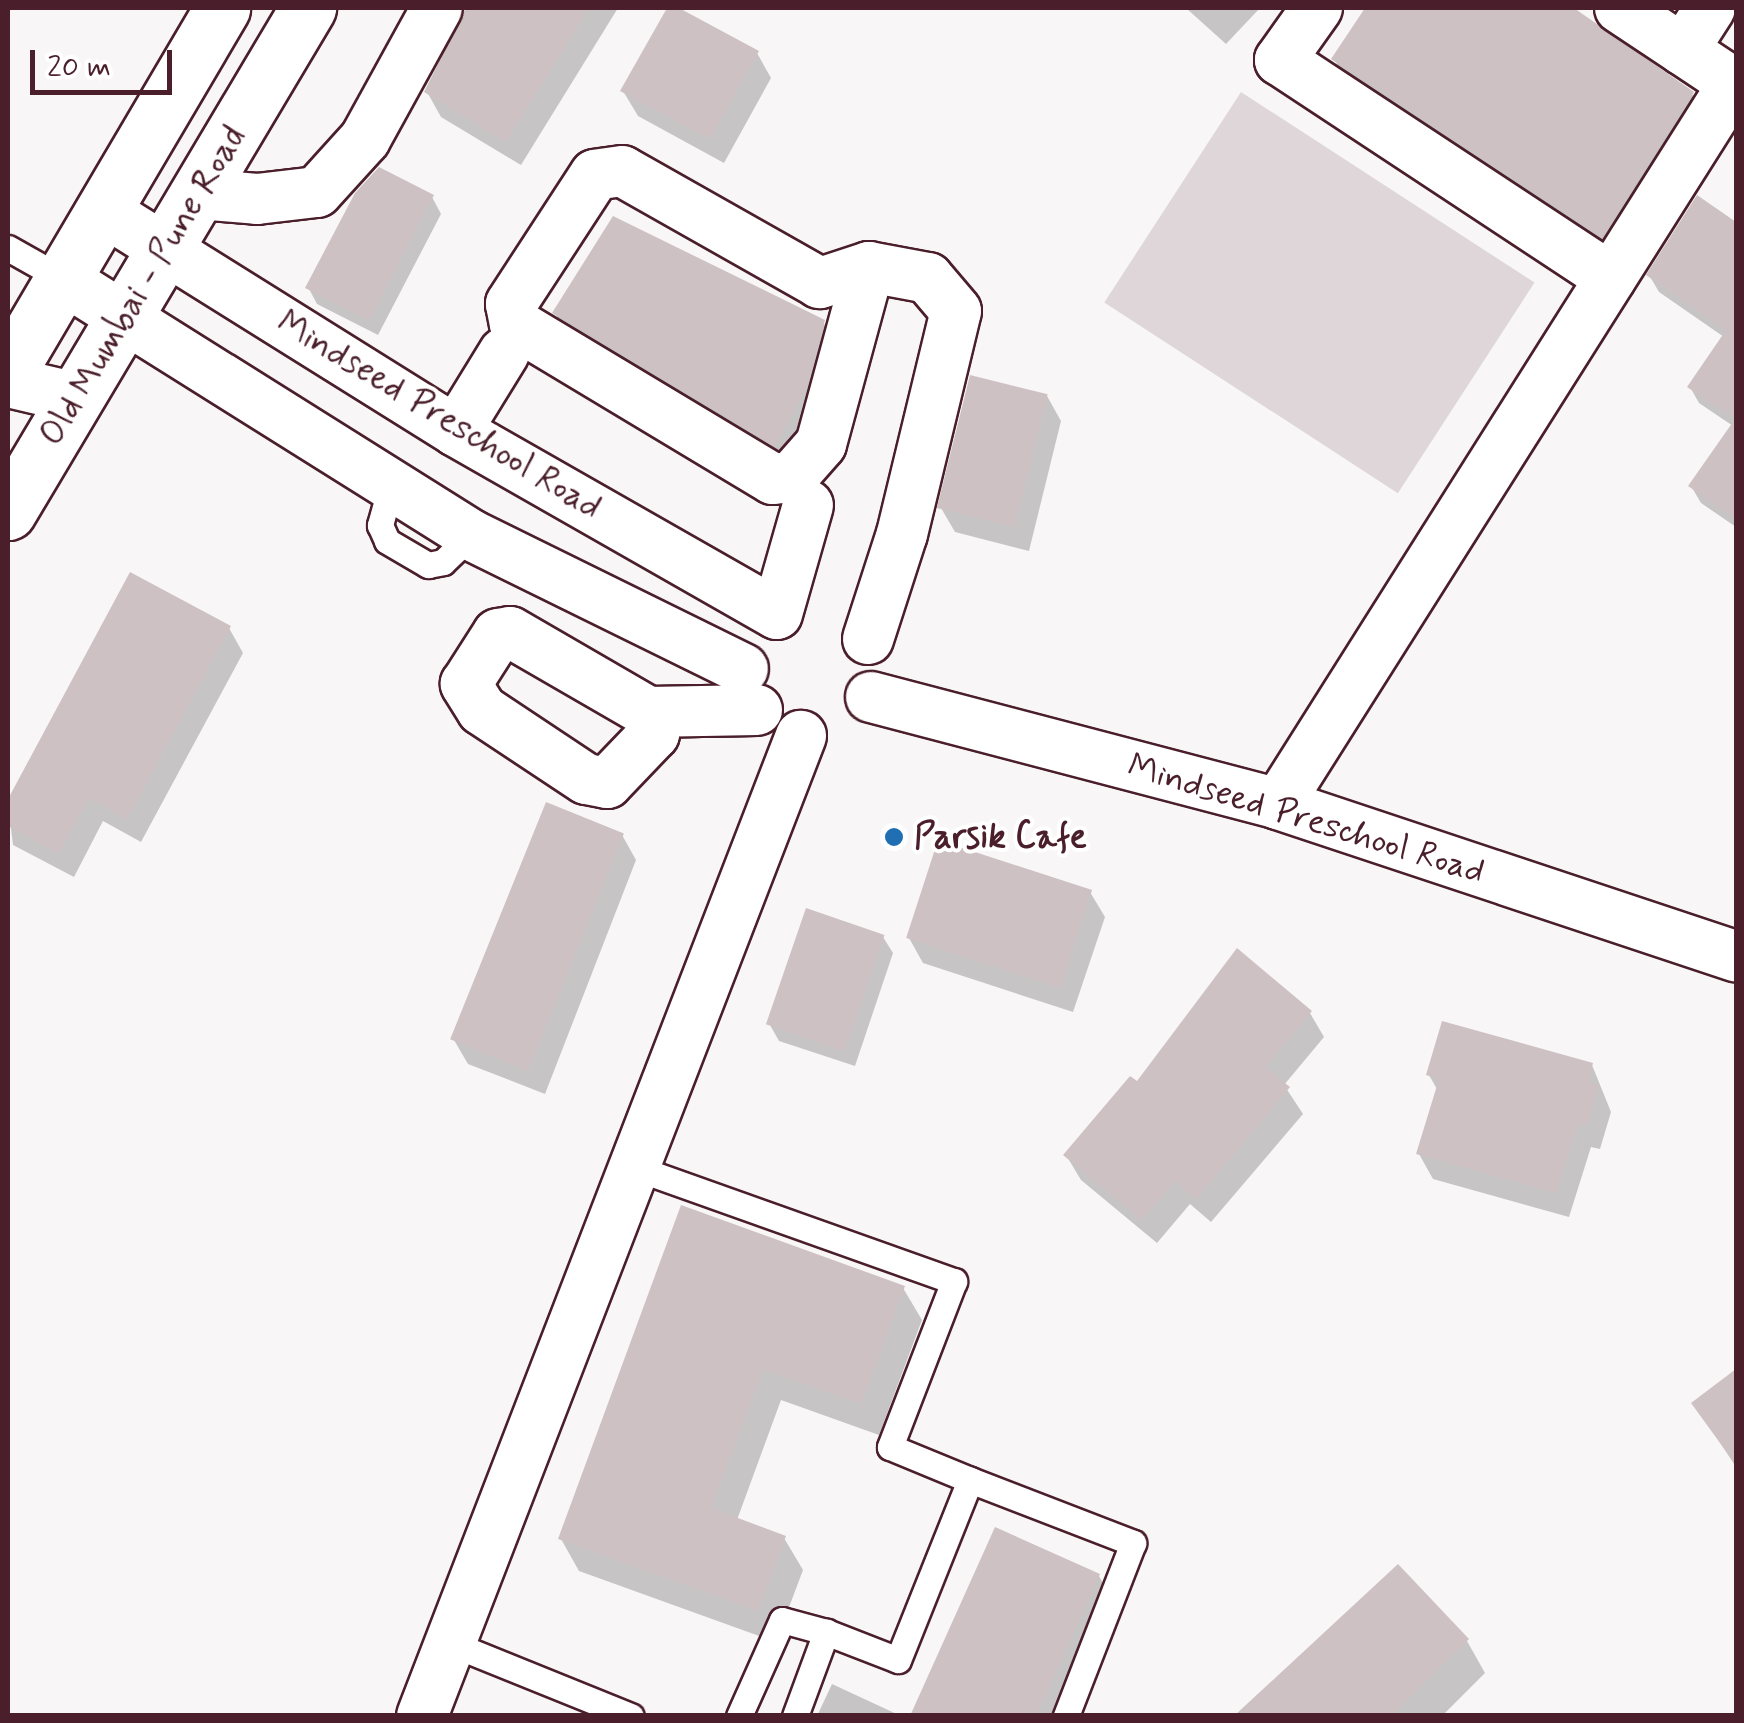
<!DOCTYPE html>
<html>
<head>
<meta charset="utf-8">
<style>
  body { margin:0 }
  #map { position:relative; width:1744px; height:1723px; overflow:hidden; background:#f8f6f7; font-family:Mynerve,sans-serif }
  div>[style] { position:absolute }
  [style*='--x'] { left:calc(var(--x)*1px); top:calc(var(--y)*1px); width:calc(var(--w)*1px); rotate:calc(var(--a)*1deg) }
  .green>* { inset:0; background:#ded6d9; transform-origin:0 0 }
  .shadow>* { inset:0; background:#0003 }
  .building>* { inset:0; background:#cdc1c4; transform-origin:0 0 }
  .roads { filter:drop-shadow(2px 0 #4a1f2b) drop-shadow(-2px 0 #4a1f2b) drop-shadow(0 2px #4a1f2b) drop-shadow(0 -2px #4a1f2b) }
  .service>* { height:25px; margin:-12.5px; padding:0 12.5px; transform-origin:12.5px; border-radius:12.5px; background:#fff }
  .minor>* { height:50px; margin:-25px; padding:0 25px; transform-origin:25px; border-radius:25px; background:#fff }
  .secondary>* { height:55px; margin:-27.5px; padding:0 27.5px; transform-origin:27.5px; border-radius:27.5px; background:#fff }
  .dots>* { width:28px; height:28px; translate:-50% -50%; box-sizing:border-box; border:5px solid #fff; border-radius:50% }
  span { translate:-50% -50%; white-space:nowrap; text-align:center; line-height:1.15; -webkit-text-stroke:8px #fff; paint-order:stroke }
  .street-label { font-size:35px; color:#4a1f2b }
  .poi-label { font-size:35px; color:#4a1f2b; font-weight:700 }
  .left { translate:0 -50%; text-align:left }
  .frame { position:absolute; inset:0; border:10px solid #4a1f2b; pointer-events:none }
  .scale { position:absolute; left:30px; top:50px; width:142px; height:45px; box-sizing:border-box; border:5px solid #4a1f2b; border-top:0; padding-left:12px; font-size:30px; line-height:35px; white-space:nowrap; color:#4a1f2b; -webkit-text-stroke:8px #fff; paint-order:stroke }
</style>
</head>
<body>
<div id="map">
  <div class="green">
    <div style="left:1241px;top:92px;width:350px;height:251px;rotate:33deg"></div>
  </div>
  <div class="shadow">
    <div style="clip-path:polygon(466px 8px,618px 8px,521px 165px,441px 117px,427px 92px)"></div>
    <div style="clip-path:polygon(670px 8px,757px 53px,771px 78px,724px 163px,638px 116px,623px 91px)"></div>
    <div style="clip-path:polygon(1186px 8px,1260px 8px,1226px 44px)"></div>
    <div style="clip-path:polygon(1368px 8px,1565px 8px,1692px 94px,1711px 126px,1621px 268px,1353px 92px,1334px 59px)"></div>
    <div style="clip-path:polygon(432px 197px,441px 214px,378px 335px,317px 304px,308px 287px)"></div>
    <div style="clip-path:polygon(1698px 199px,1736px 225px,1736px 527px,1701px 503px,1691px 486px,1733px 426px,1699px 403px,1690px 387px,1724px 337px,1659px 292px,1649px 275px)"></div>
    <div style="clip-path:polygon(555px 313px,823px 322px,842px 355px,794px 477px,574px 345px)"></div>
    <div style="clip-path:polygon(1047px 396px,1061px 421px,1029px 551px,955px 532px,941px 508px)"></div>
    <div style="clip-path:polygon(131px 575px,229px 628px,243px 653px,141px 842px,103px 821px,74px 877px,13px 845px,8px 805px)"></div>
    <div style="clip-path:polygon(622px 835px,636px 860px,545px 1094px,468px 1064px,454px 1040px)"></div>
    <div style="clip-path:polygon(1090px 892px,1105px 917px,1073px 1012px,923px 963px,909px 938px)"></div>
    <div style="clip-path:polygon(883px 937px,893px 953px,855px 1066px,779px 1041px,770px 1025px)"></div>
    <div style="clip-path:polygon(1310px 1013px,1324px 1037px,1284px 1085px,1303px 1114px,1211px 1222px,1190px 1204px,1157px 1243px,1081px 1180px,1066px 1155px,1137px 1085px)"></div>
    <div style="clip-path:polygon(1592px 1065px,1611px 1112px,1600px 1149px,1591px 1147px,1569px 1217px,1433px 1179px,1419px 1154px,1438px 1091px,1429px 1075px)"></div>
    <div style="clip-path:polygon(683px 1208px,903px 1288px,922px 1320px,879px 1435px,781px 1400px,737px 1520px,784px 1538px,803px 1570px,776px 1642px,579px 1571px,561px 1539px)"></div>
    <div style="clip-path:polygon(1736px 1372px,1736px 1467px,1694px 1403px)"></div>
    <div style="clip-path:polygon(1099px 1576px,1117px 1609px,1068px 1716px,913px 1716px)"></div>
    <div style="clip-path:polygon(1467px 1641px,1485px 1673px,1442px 1716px,1238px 1716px)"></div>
    <div style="clip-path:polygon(832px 1684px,901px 1716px,817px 1716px)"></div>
  </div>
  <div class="building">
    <div style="clip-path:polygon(466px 8px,589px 8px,506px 142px,424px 92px)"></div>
    <div style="clip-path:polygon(667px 8px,679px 8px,759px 51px,710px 139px,620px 91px)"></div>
    <div style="clip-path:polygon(1365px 8px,1574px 8px,1694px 92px,1602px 238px,1331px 59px)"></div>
    <div style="clip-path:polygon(379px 167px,434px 195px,369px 320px,305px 288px,355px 193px)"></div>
    <div style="clip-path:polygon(1697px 195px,1736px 222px,1736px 519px,1688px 486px,1735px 419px,1687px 387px,1726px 330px,1646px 275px)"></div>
    <div style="clip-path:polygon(613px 216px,825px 320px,807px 386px,775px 447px,552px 313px)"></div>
    <div style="left:970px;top:375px;width:80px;height:137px;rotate:14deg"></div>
    <div style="clip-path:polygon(130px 572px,231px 626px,127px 819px,89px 798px,59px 854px,8px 826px,8px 799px)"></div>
    <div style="left:546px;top:802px;width:84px;height:256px;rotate:22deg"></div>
    <div style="left:938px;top:840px;width:162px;height:103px;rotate:18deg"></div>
    <div style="left:806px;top:908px;width:83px;height:123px;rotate:19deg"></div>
    <div style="clip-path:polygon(1237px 948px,1312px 1011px,1265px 1067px,1290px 1087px,1196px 1199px,1175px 1181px,1142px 1220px,1063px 1155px,1130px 1076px,1137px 1081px)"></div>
    <div style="clip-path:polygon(1442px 1021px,1593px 1063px,1588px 1082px,1599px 1085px,1587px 1126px,1578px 1123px,1556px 1193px,1416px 1154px,1439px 1079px,1426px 1075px)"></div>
    <div style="clip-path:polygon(681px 1205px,905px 1286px,861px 1404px,763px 1369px,711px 1508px,786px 1536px,758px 1611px,558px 1539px)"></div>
    <div style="clip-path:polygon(1736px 1369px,1736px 1465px,1691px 1403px)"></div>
    <div style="clip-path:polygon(995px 1527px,1100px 1574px,1036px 1716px,910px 1716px)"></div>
    <div style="clip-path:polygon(1398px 1564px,1469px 1639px,1391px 1716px,1234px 1716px)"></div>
  </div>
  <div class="roads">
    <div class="service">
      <div style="--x:8;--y:248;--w:63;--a:29.4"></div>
      <div style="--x:392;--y:482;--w:45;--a:105.6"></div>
      <div style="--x:380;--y:525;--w:17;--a:66"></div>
      <div style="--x:387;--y:541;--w:48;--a:30.3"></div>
      <div style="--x:428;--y:565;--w:15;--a:-11"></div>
      <div style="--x:443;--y:562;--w:39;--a:-44"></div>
      <div style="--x:633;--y:1167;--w:341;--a:19.6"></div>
      <div style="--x:954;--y:1281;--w:178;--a:111.1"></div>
      <div style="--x:890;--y:1447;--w:87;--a:22.4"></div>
      <div style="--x:450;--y:1643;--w:195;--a:22"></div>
      <div style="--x:739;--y:1716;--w:105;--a:-65.9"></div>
      <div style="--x:782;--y:1620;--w:46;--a:15.3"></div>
      <div style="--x:795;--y:1716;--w:90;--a:-69.7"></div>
      <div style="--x:826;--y:1632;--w:77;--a:21.3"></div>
      <div style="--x:898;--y:1660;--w:194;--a:-68.2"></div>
      <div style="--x:970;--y:1480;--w:175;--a:21.1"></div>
      <div style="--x:1133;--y:1543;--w:186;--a:111.2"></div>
    </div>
    <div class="minor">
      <div style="--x:1317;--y:8;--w:64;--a:125.4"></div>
      <div style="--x:1280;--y:60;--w:396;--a:33.4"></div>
      <div style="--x:1620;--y:8;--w:139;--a:33.6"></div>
      <div style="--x:1683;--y:50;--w:50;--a:-57.3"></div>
      <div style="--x:199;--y:194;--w:58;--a:4.9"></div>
      <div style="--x:257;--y:199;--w:60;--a:-6.7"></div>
      <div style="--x:317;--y:192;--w:72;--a:-47.8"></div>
      <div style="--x:365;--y:139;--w:149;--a:-61.2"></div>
      <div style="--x:104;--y:211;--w:415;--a:32"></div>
      <div style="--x:456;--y:431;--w:369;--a:29.7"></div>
      <div style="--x:777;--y:614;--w:113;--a:-74.1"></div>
      <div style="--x:63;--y:279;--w:482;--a:32.1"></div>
      <div style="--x:471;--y:535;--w:303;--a:26.2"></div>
      <div style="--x:8;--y:382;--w:71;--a:13.1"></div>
      <div style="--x:456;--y:431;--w:92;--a:-58.4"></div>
      <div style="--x:868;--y:639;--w:110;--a:-72.1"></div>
      <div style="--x:902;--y:534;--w:229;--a:-76.4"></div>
      <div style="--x:956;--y:311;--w:43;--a:-130.3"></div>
      <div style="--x:928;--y:278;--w:60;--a:-169.4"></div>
      <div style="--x:869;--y:267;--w:52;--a:161.9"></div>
      <div style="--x:820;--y:283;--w:227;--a:-150.5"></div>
      <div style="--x:622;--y:171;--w:27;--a:172"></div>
      <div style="--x:595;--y:175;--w:154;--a:123.1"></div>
      <div style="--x:511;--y:304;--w:20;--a:79"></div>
      <div style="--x:515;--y:324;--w:301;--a:31"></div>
      <div style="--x:773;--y:479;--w:19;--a:-6"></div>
      <div style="--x:792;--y:477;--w:44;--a:-48.7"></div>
      <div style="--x:821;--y:444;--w:183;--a:-74.8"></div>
      <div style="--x:871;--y:697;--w:421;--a:14.7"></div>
      <div style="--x:1278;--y:804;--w:483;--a:18.4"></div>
      <div style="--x:648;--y:712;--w:23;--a:75"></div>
      <div style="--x:654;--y:734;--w:68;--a:133.8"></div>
      <div style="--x:607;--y:783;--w:21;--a:-169"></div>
      <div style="--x:586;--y:779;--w:125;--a:-146.4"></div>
      <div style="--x:482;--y:710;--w:31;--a:-122"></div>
      <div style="--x:466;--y:684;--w:59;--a:-57.4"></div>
      <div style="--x:498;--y:634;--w:12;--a:-9"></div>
      <div style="--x:510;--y:632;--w:160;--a:30.1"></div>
      <div style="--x:648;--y:712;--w:109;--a:-1.1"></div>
      <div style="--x:1278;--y:804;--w:853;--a:-57.69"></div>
      <div style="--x:422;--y:1716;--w:1051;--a:-68.86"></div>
    </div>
    <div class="secondary">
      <div style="--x:8;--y:372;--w:422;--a:-59.5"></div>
      <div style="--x:8;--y:512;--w:587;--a:-59.24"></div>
    </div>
  </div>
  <div class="dots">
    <div style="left:894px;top:837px;background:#1f6fb2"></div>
  </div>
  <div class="street-label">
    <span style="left:143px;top:286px;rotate:-59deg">Old Mumbai - Pune Road</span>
    <span style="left:439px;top:415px;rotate:31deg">Mindseed Preschool Road</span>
    <span style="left:1306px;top:819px;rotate:17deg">Mindseed Preschool Road</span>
  </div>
  <div class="poi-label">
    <span class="left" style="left:914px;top:837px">Parsik Cafe</span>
  </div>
  <div class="frame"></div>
  <div class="scale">20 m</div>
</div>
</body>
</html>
